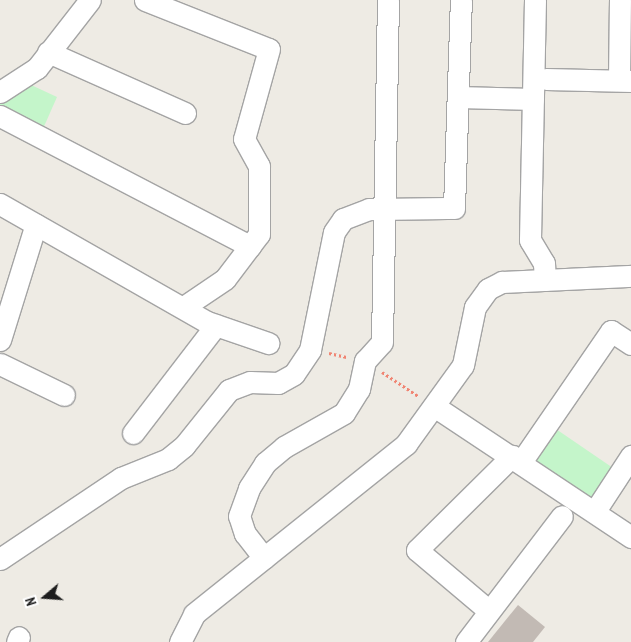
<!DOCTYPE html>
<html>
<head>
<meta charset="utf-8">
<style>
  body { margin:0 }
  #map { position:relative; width:631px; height:642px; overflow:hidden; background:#eeebe4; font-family:"PT Sans Narrow",sans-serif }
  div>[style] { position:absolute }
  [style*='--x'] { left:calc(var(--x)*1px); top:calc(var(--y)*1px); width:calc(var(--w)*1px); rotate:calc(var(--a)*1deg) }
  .park>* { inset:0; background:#c4f5ca }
  .building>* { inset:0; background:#c2bab4 }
  .path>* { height:3px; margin-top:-1.5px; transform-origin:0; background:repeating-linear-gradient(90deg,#f08573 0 2.5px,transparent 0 5px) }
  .roads { filter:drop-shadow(1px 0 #a4a4a4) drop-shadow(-1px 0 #a4a4a4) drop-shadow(0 1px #a4a4a4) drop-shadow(0 -1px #a4a4a4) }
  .minor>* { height:21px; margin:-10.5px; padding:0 10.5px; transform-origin:10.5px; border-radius:10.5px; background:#fff }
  span { translate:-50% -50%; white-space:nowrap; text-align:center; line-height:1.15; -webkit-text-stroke:4px #fff; paint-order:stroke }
  .north { position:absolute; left:20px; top:572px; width:50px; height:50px; -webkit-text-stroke:4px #fff; paint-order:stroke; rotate:252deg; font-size:14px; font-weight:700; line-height:20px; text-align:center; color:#1d1d1d }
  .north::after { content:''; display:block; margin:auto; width:18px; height:22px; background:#1d1d1d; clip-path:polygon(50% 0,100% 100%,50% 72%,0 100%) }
</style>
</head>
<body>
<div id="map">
  <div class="park">
    <div style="clip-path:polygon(29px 84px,57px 97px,42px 131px,0 110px,0 99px)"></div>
    <div style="clip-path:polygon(553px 427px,616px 470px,596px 496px,588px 498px,536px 463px,534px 455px)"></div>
  </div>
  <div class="building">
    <div style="clip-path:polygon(518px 605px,545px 627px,533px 642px,488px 642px)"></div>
  </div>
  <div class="path">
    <div style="--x:329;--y:353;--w:18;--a:13"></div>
    <div style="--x:382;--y:372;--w:43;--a:33.7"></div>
  </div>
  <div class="roads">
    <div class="minor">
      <div style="--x:145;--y:0;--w:133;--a:21.6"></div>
      <div style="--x:269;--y:49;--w:93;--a:105.5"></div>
      <div style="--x:244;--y:139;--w:31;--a:61"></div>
      <div style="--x:259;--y:166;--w:68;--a:90"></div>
      <div style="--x:259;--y:234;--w:56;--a:127.1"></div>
      <div style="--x:225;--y:279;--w:48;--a:146"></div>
      <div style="--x:535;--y:0;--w:240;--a:91.2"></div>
      <div style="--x:530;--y:240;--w:27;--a:59"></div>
      <div style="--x:544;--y:263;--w:17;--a:87"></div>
      <div style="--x:48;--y:52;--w:150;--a:24"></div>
      <div style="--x:546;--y:79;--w:85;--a:1.3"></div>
      <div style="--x:619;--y:80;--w:80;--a:-89.3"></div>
      <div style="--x:0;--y:92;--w:44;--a:-33"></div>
      <div style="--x:37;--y:68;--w:86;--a:-52.1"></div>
      <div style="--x:459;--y:97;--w:74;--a:1.5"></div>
      <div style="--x:0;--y:116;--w:282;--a:27.5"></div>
      <div style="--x:0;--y:204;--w:238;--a:29.7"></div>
      <div style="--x:207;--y:322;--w:65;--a:19"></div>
      <div style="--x:0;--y:340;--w:121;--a:-72.8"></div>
      <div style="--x:0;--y:364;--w:71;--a:25.8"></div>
      <div style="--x:434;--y:406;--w:237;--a:33.6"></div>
      <div style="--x:133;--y:433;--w:136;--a:-52.5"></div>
      <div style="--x:521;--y:462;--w:159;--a:-55.5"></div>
      <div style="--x:611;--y:331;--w:24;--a:33"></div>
      <div style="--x:595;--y:511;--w:66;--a:-56.8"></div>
      <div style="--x:264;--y:558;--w:31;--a:-128"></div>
      <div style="--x:245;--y:534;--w:19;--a:-108"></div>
      <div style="--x:239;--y:516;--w:30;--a:-70"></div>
      <div style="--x:249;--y:488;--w:30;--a:-57"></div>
      <div style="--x:265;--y:463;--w:25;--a:-40"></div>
      <div style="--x:284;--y:447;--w:69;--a:-29.5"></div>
      <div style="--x:344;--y:413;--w:28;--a:-58"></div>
      <div style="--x:359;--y:389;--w:29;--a:-78"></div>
      <div style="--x:365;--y:361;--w:25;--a:-48"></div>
      <div style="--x:382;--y:342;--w:342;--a:-89"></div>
      <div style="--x:0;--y:559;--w:146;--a:-33.8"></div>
      <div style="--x:121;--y:478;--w:51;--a:-22"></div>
      <div style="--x:168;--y:459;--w:21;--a:-39"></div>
      <div style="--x:184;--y:446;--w:72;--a:-51.2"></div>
      <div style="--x:229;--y:390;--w:22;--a:-21"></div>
      <div style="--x:250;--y:382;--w:28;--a:2"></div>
      <div style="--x:278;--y:383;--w:18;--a:-29"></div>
      <div style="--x:294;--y:374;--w:29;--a:-56"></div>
      <div style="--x:310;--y:350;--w:120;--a:-78.5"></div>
      <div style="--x:334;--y:232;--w:16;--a:-55"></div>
      <div style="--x:343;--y:219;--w:28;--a:-21"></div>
      <div style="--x:369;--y:209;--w:85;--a:-0.7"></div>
      <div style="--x:454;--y:208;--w:208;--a:-88.1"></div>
      <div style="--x:488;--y:610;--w:93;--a:-139.8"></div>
      <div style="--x:417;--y:550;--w:134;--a:-44.7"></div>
      <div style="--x:17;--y:642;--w:5;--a:-68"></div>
      <div style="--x:180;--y:642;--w:31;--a:-63"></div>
      <div style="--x:194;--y:614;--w:272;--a:-38.7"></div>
      <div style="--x:406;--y:444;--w:97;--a:-54.2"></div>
      <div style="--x:463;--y:365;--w:59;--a:-78.3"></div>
      <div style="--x:475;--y:307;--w:22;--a:-54"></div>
      <div style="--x:488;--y:289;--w:16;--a:-27"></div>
      <div style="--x:502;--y:282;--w:129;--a:-2.7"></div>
      <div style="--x:466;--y:642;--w:158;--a:-52.7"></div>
    </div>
  </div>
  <div class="north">N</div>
</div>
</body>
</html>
